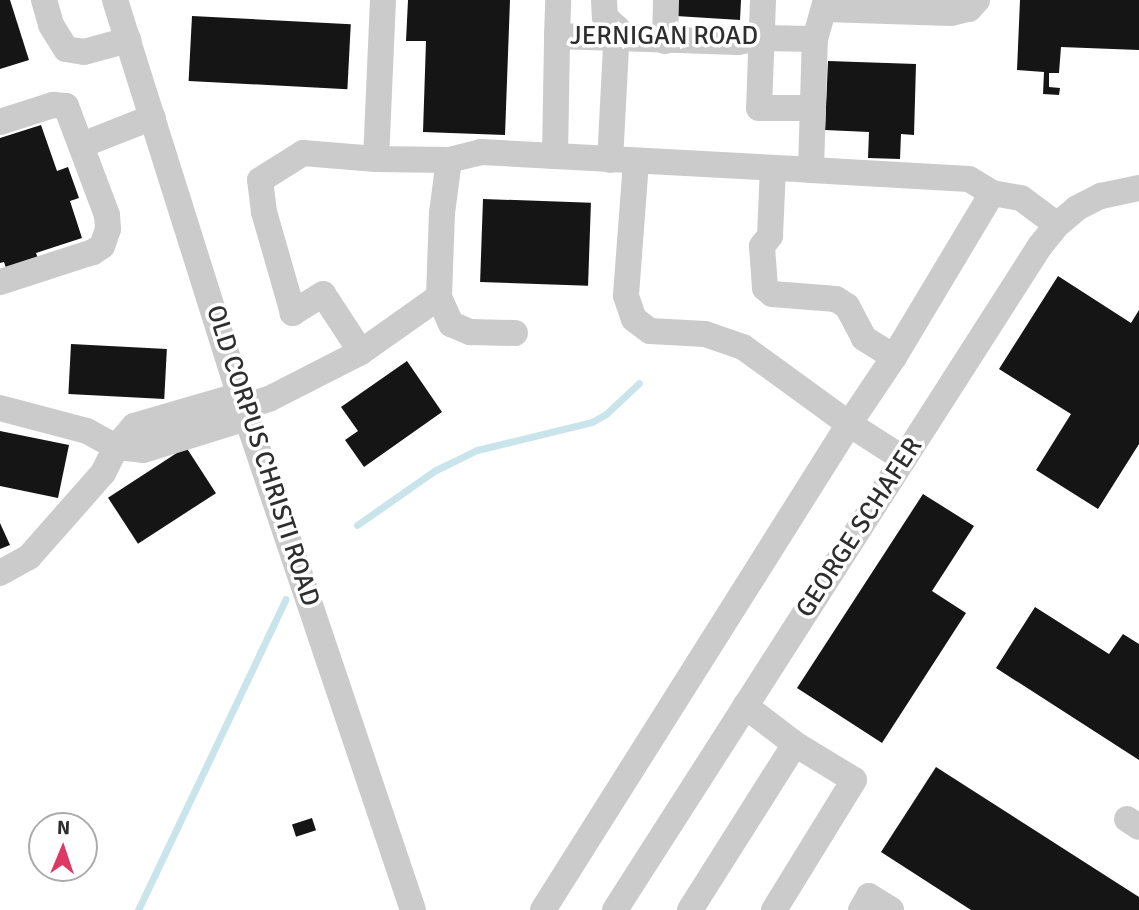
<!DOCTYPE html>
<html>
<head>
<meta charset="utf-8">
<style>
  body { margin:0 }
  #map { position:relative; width:1139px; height:910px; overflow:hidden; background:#fff; font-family:Signika,sans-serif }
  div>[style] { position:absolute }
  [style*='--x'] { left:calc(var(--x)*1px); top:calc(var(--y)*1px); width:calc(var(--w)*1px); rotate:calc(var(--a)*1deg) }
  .stream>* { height:7px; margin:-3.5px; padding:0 3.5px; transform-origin:3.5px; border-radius:3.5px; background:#c9e4ea }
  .building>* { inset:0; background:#151515; transform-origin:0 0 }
  .minor>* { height:26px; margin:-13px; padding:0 13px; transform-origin:13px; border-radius:13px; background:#cbcbcb }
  span { translate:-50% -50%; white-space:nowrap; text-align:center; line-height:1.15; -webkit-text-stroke:7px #fff; paint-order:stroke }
  .street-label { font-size:26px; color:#2e2e2e }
  .north { position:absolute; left:28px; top:812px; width:70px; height:70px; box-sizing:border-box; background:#fff; border:2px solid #ababab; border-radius:50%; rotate:2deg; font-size:19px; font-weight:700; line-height:28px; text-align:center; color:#2e2e2e }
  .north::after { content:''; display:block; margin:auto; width:24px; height:32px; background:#de3864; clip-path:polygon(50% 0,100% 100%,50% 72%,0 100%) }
</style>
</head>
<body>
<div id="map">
  <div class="stream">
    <div style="--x:357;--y:525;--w:94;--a:-35"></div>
    <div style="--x:434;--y:471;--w:48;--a:-26"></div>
    <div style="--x:477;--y:450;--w:118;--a:-13.7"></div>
    <div style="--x:592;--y:422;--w:16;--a:-30"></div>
    <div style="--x:606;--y:414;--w:45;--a:-43.2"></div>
    <div style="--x:138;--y:910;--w:344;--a:-64.6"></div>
  </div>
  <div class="building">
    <div style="clip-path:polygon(0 0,10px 0,29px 60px,0 69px)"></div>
    <div style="clip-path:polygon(408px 0,510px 0,505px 135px,423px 132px,426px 41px,406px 41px)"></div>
    <div style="clip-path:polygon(677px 0,741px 0,740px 20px,676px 16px)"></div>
    <div style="clip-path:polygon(1020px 0,1139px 0,1139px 50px,1061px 47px,1059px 73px,1049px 73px,1049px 87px,1060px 88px,1059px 95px,1043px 94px,1044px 72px,1017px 70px)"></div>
    <div style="left:192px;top:16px;width:159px;height:65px;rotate:3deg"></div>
    <div style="clip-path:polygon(828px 61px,916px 64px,914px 135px,901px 134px,900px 159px,868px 158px,869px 132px,825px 130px)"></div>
    <div style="clip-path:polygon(41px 125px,57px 171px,68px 167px,79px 198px,70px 201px,82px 238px,36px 253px,40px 264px,8px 274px,4px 262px,0 263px,0 138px)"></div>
    <div style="left:483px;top:199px;width:108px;height:83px;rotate:2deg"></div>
    <div style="clip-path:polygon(1058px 276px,1131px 323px,1139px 310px,1139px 444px,1098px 509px,1036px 470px,1071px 414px,999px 369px)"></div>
    <div style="left:71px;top:344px;width:96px;height:50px;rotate:3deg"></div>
    <div style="clip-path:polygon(407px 361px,442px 412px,364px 467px,345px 440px,358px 431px,341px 407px)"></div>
    <div style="clip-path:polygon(0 431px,69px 445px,58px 498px,0 486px)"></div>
    <div style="left:186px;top:447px;width:55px;height:93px;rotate:57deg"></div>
    <div style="clip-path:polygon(923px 494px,974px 526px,932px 591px,966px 613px,882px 743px,797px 688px)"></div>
    <div style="clip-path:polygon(0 523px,10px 545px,0 549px)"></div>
    <div style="clip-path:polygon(1035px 607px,1109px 654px,1123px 634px,1139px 644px,1139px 760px,996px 668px)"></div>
    <div style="clip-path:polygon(936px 767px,1139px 897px,1139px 910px,971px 910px,881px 852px)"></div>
    <div style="left:312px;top:818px;width:13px;height:21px;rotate:72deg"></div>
  </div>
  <div class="minor">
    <div style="--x:44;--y:0;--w:26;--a:74"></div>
    <div style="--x:51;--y:25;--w:28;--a:58"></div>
    <div style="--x:66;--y:49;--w:18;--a:9"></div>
    <div style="--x:84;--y:52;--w:46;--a:-15.3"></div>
    <div style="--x:115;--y:0;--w:438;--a:72.5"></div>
    <div style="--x:247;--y:418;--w:519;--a:71.36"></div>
    <div style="--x:383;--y:0;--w:159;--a:92.5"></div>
    <div style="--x:376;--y:159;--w:73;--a:0.8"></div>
    <div style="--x:604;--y:0;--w:17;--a:87"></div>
    <div style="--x:605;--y:17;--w:16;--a:43"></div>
    <div style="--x:617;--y:28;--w:132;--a:93"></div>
    <div style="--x:763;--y:0;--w:108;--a:92.1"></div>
    <div style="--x:759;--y:108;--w:53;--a:0"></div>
    <div style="--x:824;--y:9;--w:127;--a:1.8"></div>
    <div style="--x:951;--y:13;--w:18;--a:-13"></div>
    <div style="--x:969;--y:9;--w:12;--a:-48"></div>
    <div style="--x:557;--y:36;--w:36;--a:-88"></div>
    <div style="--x:665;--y:41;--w:41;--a:-88.6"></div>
    <div style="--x:0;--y:122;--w:56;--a:-17.8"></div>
    <div style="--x:53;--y:105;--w:13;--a:4"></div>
    <div style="--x:66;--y:106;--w:116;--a:69.4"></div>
    <div style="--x:107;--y:215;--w:14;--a:86"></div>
    <div style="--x:108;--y:229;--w:18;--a:109"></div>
    <div style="--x:102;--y:246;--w:11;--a:146"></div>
    <div style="--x:93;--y:252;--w:98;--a:162.1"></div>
    <div style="--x:82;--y:145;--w:76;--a:-21.5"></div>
    <div style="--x:555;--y:156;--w:256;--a:3.1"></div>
    <div style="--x:811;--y:170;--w:131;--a:-88.3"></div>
    <div style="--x:636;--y:162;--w:134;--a:94.3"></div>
    <div style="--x:626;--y:296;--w:24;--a:71"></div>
    <div style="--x:634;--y:319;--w:20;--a:37"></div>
    <div style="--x:650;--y:331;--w:55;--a:3.1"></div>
    <div style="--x:705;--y:334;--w:40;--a:18.9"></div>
    <div style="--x:743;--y:347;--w:131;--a:36"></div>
    <div style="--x:849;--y:424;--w:81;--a:-56.1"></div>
    <div style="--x:894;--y:357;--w:36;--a:-148"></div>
    <div style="--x:864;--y:338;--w:36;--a:-118"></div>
    <div style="--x:847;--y:306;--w:13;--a:-148"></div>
    <div style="--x:836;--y:299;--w:64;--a:-175.5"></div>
    <div style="--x:772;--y:294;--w:9;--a:-139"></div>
    <div style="--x:765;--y:288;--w:42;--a:-94.1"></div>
    <div style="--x:762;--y:246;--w:13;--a:-51"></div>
    <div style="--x:770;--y:236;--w:68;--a:-87.5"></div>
    <div style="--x:811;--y:170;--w:158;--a:3.3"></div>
    <div style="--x:969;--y:179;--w:27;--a:31"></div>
    <div style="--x:439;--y:297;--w:30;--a:66"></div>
    <div style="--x:451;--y:324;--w:21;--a:23"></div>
    <div style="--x:470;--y:332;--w:45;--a:1.3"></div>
    <div style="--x:361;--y:352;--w:69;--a:-123.2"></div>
    <div style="--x:323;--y:294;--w:36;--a:148"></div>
    <div style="--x:293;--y:313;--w:105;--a:-106"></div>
    <div style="--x:264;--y:212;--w:32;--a:-97"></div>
    <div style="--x:260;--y:180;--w:51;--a:-32.1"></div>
    <div style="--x:303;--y:153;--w:73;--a:4.7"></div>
    <div style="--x:894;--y:357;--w:191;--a:-59.1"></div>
    <div style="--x:992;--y:193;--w:29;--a:10"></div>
    <div style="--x:1021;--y:198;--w:45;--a:36.9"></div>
    <div style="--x:244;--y:407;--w:26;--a:-18"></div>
    <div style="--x:269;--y:399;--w:103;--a:-27.1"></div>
    <div style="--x:361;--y:352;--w:95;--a:-35.2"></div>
    <div style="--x:439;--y:297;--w:84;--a:-88"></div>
    <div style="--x:442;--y:213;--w:53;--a:-82.5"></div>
    <div style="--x:449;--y:160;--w:33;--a:-14"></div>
    <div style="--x:481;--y:152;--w:74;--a:3.1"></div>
    <div style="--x:555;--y:156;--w:120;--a:-89"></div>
    <div style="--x:557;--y:36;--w:181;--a:1.9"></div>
    <div style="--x:738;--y:42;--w:23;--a:-10"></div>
    <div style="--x:761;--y:38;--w:54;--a:1.1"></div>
    <div style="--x:815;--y:39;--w:41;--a:-74.2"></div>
    <div style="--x:0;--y:408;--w:90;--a:14.8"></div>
    <div style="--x:87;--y:431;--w:33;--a:29"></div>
    <div style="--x:116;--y:447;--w:27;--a:6"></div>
    <div style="--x:143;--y:450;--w:109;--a:-17.1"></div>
    <div style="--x:0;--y:573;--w:33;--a:-29"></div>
    <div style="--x:29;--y:557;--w:112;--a:-48.6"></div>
    <div style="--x:103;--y:473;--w:29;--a:-63"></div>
    <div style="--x:116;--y:447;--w:28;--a:-49"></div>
    <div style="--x:134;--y:426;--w:110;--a:-16.3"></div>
    <div style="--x:745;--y:706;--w:63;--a:37.2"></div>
    <div style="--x:795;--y:744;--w:69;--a:31.4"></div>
    <div style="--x:854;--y:780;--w:153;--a:121.6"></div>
    <div style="--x:1127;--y:819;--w:14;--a:34"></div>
    <div style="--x:543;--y:910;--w:574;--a:-57.8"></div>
    <div style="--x:849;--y:424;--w:65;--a:32.5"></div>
    <div style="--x:615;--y:910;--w:788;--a:-57.38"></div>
    <div style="--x:1040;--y:246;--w:27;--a:-51"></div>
    <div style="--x:1057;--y:225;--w:26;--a:-40"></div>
    <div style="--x:1077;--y:208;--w:27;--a:-27"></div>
    <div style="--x:1101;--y:196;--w:39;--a:-12"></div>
    <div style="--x:690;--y:910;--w:196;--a:-57.7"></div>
    <div style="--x:861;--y:910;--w:16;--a:-60"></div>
    <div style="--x:869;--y:896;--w:26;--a:32"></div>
  </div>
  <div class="street-label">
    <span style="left:664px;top:37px">JERNIGAN ROAD</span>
    <span style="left:262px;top:456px;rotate:72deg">OLD CORPUS CHRISTI ROAD</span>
    <span style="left:860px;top:528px;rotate:-57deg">GEORGE SCHAFER</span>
  </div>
  <div class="north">N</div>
</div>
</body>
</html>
